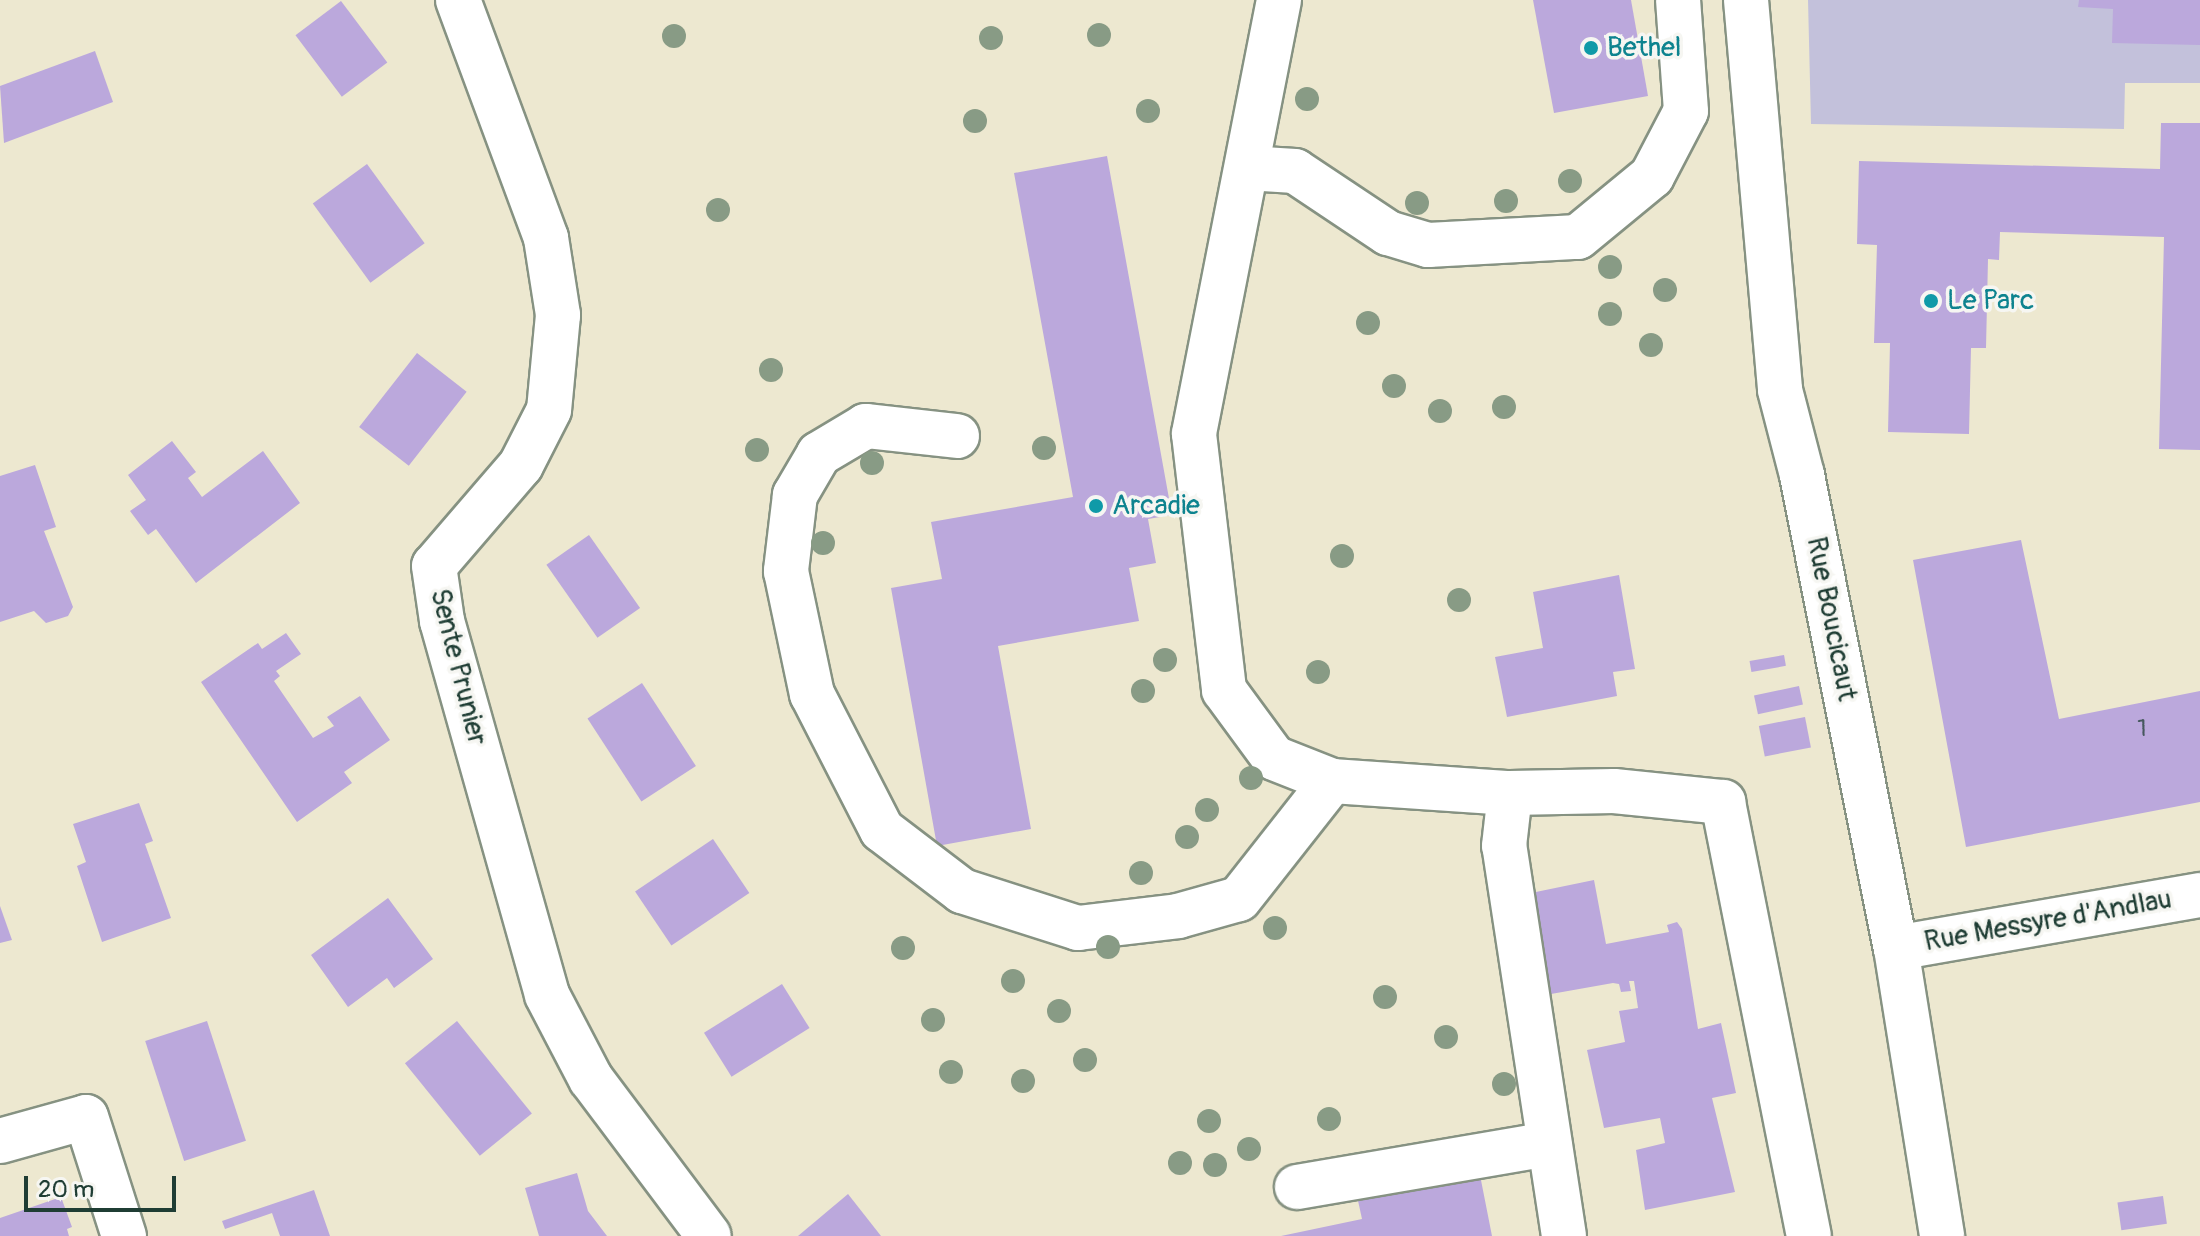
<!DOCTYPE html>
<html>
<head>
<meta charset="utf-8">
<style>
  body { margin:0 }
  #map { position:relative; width:2200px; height:1236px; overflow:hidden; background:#ede8d0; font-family:Pangolin,sans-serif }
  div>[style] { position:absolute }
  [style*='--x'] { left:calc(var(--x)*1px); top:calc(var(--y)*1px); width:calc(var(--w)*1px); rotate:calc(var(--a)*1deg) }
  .industrial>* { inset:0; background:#c3c1db }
  .building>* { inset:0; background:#bba8dc; transform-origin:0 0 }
  .roads { filter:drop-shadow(2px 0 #869282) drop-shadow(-2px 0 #869282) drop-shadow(0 2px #869282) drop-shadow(0 -2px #869282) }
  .minor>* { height:44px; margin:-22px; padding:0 22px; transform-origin:22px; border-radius:22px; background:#fff }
  .trees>* { width:24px; height:24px; margin:-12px; border-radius:50%; background:#889b85 }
  .dots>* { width:22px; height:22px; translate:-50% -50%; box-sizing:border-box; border:4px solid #f6f6f2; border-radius:50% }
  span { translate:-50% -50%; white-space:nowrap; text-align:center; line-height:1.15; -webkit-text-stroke:7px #f6f6f2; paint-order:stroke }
  .number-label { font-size:24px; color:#46585e }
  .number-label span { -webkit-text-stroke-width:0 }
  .culture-label { font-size:28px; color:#0d838f }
  .left { translate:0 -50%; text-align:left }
  .street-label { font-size:28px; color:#1f3d34 }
  .scale { position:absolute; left:24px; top:1176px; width:152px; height:36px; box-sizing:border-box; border:4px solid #1f3d34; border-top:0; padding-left:10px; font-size:24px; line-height:28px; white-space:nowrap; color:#1f3d34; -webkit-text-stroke:6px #f6f6f2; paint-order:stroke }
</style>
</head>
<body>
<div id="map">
  <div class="industrial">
    <div style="clip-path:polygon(1808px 0,2200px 0,2200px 83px,2125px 83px,2124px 129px,1811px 124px)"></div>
  </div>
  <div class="building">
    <div style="clip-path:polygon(1533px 0,1631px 0,1648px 96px,1554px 113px)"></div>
    <div style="clip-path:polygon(2079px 0,2200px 0,2200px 45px,2112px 43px,2113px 9px,2078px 7px)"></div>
    <div style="left:341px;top:1px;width:77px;height:57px;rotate:53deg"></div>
    <div style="clip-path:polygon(95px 51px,113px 102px,4px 143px,0 86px)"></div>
    <div style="clip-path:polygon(2161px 123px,2200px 123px,2200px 450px,2159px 449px,2164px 237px,2000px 232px,1999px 260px,1988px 259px,1986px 348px,1971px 348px,1969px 434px,1888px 432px,1890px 343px,1874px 343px,1877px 245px,1857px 244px,1859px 161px,2160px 169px)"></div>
    <div style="clip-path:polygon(1107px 156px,1172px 515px,1148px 519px,1156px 563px,1129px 568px,1139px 621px,998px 646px,1031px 829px,937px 846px,891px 588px,942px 579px,931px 522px,1073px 497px,1014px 173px)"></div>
    <div style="left:367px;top:164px;width:98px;height:67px;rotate:54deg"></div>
    <div style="left:417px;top:353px;width:63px;height:94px;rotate:38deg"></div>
    <div style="clip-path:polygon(172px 441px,196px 472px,188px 478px,202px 497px,263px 451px,300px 503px,196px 583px,156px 529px,148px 535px,130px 511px,146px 500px,128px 475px)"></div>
    <div style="clip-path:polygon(35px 465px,56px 527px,44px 531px,73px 607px,68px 616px,46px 623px,34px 611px,0 622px,0 476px)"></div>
    <div style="left:589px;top:535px;width:89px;height:52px;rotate:55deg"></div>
    <div style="clip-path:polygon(2021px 540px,2059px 719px,2200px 691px,2200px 802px,1966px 847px,1913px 560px)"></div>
    <div style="clip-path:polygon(1619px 575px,1635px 669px,1613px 672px,1617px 696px,1507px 717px,1495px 657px,1543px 648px,1533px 592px)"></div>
    <div style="clip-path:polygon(286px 633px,301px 654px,276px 671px,280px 676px,274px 681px,313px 738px,334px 726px,327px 717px,360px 696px,390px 740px,344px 772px,352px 783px,297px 822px,201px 682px,258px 643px,262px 649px)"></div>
    <div style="left:1784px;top:655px;width:11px;height:35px;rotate:80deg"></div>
    <div style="left:642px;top:683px;width:99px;height:65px;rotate:57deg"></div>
    <div style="left:1799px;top:686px;width:19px;height:46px;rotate:78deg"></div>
    <div style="left:1805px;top:717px;width:31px;height:47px;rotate:79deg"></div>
    <div style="clip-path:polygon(139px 803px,153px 841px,145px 844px,171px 918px,102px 942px,77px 866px,86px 862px,73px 824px)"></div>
    <div style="left:713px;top:839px;width:65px;height:94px;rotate:56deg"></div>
    <div style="clip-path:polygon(1594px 880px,1606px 944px,1669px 932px,1667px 925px,1677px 922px,1682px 929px,1698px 1029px,1721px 1023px,1736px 1093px,1712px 1098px,1735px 1192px,1645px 1210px,1636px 1150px,1665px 1143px,1660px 1118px,1604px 1128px,1587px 1050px,1625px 1042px,1619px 1011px,1638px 1008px,1634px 981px,1629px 981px,1631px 991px,1621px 992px,1619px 984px,1613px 983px,1551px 994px,1531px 893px)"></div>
    <div style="clip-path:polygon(388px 898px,433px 959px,394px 988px,387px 978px,348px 1007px,311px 955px)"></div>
    <div style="clip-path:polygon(0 906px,12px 940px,0 943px)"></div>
    <div style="left:782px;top:984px;width:52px;height:92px;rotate:58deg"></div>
    <div style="left:207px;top:1021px;width:126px;height:65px;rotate:72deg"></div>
    <div style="left:457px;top:1021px;width:119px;height:67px;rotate:51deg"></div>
    <div style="clip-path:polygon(1479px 1170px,1492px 1236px,1281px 1236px,1362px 1219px,1357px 1196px)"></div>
    <div style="clip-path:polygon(577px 1173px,588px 1211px,607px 1236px,539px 1236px,525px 1188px)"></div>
    <div style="clip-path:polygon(314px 1190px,330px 1236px,280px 1236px,272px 1213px,225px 1229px,222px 1221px)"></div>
    <div style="clip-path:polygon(848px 1194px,881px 1236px,798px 1236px)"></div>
    <div style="left:2163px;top:1196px;width:28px;height:46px;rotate:82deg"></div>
    <div style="clip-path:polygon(61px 1197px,72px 1227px,67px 1229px,69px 1236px,0 1236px,0 1218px)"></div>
  </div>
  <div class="roads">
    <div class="minor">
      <div style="--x:458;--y:0;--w:254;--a:69.7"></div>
      <div style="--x:546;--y:238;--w:78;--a:81.1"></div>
      <div style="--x:558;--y:315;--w:95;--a:95.4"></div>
      <div style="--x:549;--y:410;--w:62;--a:117"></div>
      <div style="--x:521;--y:465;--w:133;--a:130.7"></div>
      <div style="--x:434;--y:566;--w:56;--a:81.7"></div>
      <div style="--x:442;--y:621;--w:388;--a:74.3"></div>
      <div style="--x:547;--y:995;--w:95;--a:62.4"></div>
      <div style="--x:591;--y:1079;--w:196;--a:53.1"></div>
      <div style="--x:1279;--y:0;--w:442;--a:101.1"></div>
      <div style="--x:1194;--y:434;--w:258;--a:83.3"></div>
      <div style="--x:1224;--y:690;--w:84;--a:53.7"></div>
      <div style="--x:1274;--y:758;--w:62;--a:21.6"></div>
      <div style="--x:1332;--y:781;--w:178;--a:3.9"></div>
      <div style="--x:1746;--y:0;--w:391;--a:85"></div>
      <div style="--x:1780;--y:390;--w:88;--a:75.5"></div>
      <div style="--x:1802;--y:475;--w:482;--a:78.8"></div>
      <div style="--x:1896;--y:948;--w:292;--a:80.9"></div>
      <div style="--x:1247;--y:168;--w:48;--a:3.6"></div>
      <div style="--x:1295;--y:171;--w:112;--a:33.7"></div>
      <div style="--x:1388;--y:233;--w:42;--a:16.7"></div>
      <div style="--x:1428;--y:245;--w:150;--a:-3.1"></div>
      <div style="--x:1578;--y:237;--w:96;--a:-39.5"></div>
      <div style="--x:1652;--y:176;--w:73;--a:-62.4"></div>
      <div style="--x:1686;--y:111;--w:111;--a:-94.1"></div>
      <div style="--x:957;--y:436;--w:92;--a:-173.7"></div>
      <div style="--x:866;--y:426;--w:55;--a:149.2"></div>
      <div style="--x:819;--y:454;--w:48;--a:120.3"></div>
      <div style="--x:795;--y:495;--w:77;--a:96.8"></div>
      <div style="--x:786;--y:571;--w:126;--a:78.1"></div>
      <div style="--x:812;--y:694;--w:153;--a:62.8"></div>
      <div style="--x:882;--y:830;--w:101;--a:37.3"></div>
      <div style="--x:962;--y:891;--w:122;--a:17.7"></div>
      <div style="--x:1078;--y:928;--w:101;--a:-6.8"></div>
      <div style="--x:1178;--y:916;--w:63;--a:-15.6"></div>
      <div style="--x:1239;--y:899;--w:150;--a:-51.8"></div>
      <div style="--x:1896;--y:948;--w:309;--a:-9.9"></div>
      <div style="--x:0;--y:1141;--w:89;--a:-15.6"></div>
      <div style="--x:86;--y:1117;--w:125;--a:72.3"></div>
      <div style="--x:1297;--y:1187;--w:256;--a:-9.7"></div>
      <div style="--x:1564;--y:1236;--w:395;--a:-98.7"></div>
      <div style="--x:1504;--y:846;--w:53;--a:-83.5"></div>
      <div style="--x:1510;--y:793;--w:104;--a:-1.1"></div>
      <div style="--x:1614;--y:791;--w:110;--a:5.8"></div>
      <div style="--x:1723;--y:802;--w:442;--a:78.8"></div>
    </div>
  </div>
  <div class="trees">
    <div style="left:1099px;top:35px"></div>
    <div style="left:674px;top:36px"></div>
    <div style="left:991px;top:38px"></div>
    <div style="left:1307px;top:99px"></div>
    <div style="left:1148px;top:111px"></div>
    <div style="left:975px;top:121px"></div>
    <div style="left:1570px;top:181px"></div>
    <div style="left:1506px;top:201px"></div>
    <div style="left:1417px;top:203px"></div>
    <div style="left:718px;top:210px"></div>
    <div style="left:1610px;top:267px"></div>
    <div style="left:1665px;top:290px"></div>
    <div style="left:1610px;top:314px"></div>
    <div style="left:1368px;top:323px"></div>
    <div style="left:1651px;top:345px"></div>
    <div style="left:771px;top:370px"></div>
    <div style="left:1394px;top:386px"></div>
    <div style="left:1504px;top:407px"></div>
    <div style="left:1440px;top:411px"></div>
    <div style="left:1044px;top:448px"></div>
    <div style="left:757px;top:450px"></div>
    <div style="left:872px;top:463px"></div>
    <div style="left:823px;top:543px"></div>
    <div style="left:1342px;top:556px"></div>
    <div style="left:1459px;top:600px"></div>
    <div style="left:1165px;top:660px"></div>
    <div style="left:1318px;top:672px"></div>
    <div style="left:1143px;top:691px"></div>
    <div style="left:1251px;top:778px"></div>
    <div style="left:1207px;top:810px"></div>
    <div style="left:1187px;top:837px"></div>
    <div style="left:1141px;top:873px"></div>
    <div style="left:1275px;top:928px"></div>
    <div style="left:1108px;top:947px"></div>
    <div style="left:903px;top:948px"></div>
    <div style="left:1013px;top:981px"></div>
    <div style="left:1385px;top:997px"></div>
    <div style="left:1059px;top:1011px"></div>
    <div style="left:933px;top:1020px"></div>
    <div style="left:1446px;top:1037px"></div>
    <div style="left:1085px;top:1060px"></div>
    <div style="left:951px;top:1072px"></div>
    <div style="left:1023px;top:1081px"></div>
    <div style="left:1504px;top:1084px"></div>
    <div style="left:1329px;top:1119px"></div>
    <div style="left:1209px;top:1121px"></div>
    <div style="left:1249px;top:1149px"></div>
    <div style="left:1180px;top:1163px"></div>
    <div style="left:1215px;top:1165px"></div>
  </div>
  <div class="dots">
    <div style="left:1591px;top:48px;background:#0f9aa8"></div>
    <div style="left:1931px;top:301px;background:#0f9aa8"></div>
    <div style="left:1096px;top:506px;background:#0f9aa8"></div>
  </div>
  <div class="number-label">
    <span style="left:2142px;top:729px">1</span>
  </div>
  <div class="culture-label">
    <span class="left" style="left:1607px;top:48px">Bethel</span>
    <span class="left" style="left:1947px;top:301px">Le Parc</span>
    <span class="left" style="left:1112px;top:506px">Arcadie</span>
  </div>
  <div class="street-label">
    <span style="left:1831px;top:619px;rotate:79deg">Rue Boucicaut</span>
    <span style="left:458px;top:667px;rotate:76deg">Sente Prunier</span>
    <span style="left:2048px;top:921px;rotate:-10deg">Rue Messyre d'Andlau</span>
  </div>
  <div class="scale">20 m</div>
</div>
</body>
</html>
